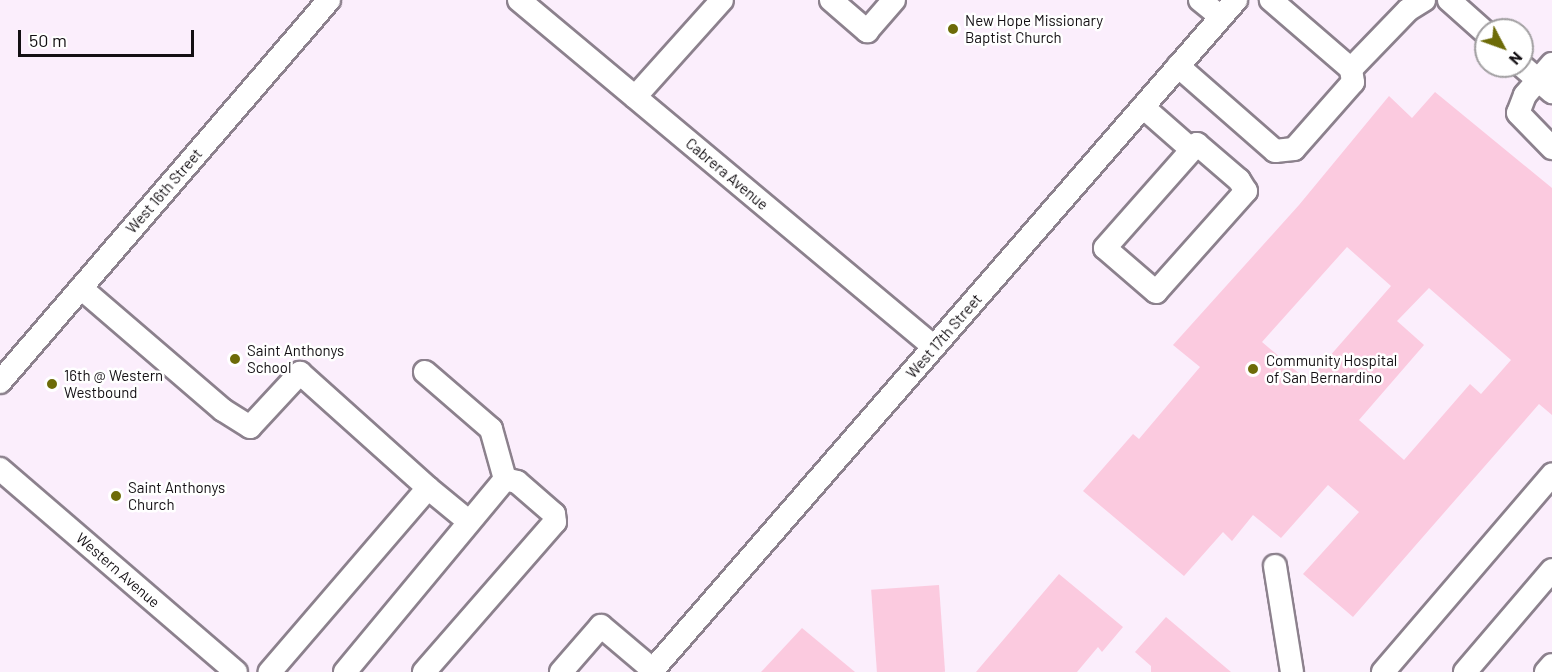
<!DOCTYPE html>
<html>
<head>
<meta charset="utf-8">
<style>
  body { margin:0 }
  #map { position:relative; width:1552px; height:672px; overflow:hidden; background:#fbeefc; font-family:Barlow,sans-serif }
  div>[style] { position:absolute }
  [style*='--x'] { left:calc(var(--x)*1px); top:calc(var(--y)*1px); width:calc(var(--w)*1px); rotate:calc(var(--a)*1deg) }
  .building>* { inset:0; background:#fbcadf; transform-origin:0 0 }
  .roads { filter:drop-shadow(2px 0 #8c818d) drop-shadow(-2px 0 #8c818d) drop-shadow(0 2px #8c818d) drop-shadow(0 -2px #8c818d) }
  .minor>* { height:22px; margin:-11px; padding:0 11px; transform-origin:11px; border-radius:11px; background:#fff }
  .dots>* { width:16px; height:16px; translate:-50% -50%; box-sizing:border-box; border:3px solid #fff; border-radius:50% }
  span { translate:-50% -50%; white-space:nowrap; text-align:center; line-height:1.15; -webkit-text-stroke:5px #fff; paint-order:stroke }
  .poi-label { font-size:15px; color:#130f13 }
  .left { translate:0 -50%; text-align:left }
  .street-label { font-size:15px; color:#130f13 }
  .north { position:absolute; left:1474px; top:18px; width:60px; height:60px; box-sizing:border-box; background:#fff; border:2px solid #a19fa1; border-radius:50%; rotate:131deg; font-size:16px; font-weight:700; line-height:24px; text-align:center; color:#130f13 }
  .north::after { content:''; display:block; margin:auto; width:21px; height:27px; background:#6d6b08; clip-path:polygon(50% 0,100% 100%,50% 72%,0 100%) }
  .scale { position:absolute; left:18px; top:30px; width:176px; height:27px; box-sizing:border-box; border:3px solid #130f13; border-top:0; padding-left:8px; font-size:18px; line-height:21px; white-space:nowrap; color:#130f13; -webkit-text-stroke:4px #fff; paint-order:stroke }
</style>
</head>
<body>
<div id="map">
  <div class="building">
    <div style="clip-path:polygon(evenodd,1435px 92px,1552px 188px,1552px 415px,1539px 404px,1353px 617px,1303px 574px,1359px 512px,1328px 485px,1281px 538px,1253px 515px,1232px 541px,1223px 532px,1184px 576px,1083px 491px,1133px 434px,1139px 439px,1200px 367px,1173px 345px,1299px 205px,1389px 96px,1412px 118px,1435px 92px,1347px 247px,1391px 286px,1308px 381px,1262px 342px,1347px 247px,1435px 92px,1429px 288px,1511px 360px,1481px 394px,1470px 384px,1404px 460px,1359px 420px,1424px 345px,1397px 321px,1429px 288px)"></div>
    <div style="clip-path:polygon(1059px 574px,1123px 627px,1102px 652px,1098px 647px,1077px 672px,976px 672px)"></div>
    <div style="left:939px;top:585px;width:87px;height:68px;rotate:86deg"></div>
    <div style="clip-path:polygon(1166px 617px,1231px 672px,1151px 672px,1151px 666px,1135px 652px)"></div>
    <div style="clip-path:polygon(802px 628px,855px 672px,761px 672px)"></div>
  </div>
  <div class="roads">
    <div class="minor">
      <div style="--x:519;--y:0;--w:541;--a:39.9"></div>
      <div style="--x:831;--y:0;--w:48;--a:40.7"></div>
      <div style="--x:867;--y:31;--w:41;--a:-48.9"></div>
      <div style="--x:1200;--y:0;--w:27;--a:39"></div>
      <div style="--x:1449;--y:0;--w:50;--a:41.7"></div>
      <div style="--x:1552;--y:64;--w:41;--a:131.1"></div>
      <div style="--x:1525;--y:95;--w:19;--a:111"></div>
      <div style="--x:1518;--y:113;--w:49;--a:45.8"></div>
      <div style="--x:1178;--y:66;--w:129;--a:41.2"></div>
      <div style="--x:1275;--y:151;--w:19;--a:-6"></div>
      <div style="--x:1294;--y:149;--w:89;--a:-48.6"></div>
      <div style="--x:1353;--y:82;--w:13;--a:-99"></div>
      <div style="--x:1351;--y:69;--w:106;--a:-139.2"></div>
      <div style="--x:1522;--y:66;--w:40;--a:41"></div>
      <div style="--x:1351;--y:69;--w:82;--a:-46"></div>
      <div style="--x:1408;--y:10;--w:19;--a:-32"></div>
      <div style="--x:635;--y:97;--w:130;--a:-48.1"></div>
      <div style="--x:1143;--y:107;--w:64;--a:41.2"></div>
      <div style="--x:1197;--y:144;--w:55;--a:40.6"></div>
      <div style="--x:1239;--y:180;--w:13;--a:58"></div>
      <div style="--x:1246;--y:191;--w:135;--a:131.7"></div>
      <div style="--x:1156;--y:292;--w:67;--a:-139.2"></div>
      <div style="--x:1105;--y:248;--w:139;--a:-48.5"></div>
      <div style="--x:81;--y:288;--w:187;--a:40.7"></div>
      <div style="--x:223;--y:410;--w:32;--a:32"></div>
      <div style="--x:250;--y:427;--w:74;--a:-47.2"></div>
      <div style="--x:300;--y:373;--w:172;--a:41.9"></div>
      <div style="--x:428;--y:488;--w:243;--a:130.7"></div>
      <div style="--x:425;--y:372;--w:87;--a:40.8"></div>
      <div style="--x:491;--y:429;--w:52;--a:74.4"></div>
      <div style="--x:0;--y:382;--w:504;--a:-49.26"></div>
      <div style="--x:0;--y:469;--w:311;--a:40.7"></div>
      <div style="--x:428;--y:488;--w:52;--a:39.5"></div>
      <div style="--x:1275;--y:566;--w:107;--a:80.9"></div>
      <div style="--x:345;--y:672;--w:251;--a:-50.3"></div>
      <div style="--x:424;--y:672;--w:199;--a:-48.9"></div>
      <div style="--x:555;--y:522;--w:8;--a:-97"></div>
      <div style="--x:554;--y:514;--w:49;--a:-139.1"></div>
      <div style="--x:517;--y:482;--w:12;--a:-166"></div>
      <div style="--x:561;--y:672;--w:61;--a:-49"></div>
      <div style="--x:601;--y:626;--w:68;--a:40.2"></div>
      <div style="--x:651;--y:672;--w:891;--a:-48.96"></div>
      <div style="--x:1383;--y:672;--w:260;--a:-49.4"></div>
      <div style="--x:1465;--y:672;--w:134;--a:-49.5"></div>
      <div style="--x:1546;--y:672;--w:9;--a:-49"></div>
    </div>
  </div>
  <div class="dots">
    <div style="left:953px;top:29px;background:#6d6b08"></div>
    <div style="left:235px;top:359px;background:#6d6b08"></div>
    <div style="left:1253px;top:369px;background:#6d6b08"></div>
    <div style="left:52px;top:384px;background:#6d6b08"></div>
    <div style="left:116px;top:496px;background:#6d6b08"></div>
  </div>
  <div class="poi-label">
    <span class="left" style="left:965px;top:29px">New Hope Missionary<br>Baptist Church</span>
    <span class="left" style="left:247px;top:359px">Saint Anthonys<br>School</span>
    <span class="left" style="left:1266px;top:369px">Community Hospital<br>of San Bernardino</span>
    <span class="left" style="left:64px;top:384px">16th @ Western<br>Westbound</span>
    <span class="left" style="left:128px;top:496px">Saint Anthonys<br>Church</span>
  </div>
  <div class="street-label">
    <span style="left:727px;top:174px;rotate:40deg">Cabrera Avenue</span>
    <span style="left:164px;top:191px;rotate:-49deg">West 16th Street</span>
    <span style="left:944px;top:336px;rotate:-49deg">West 17th Street</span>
    <span style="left:118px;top:570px;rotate:41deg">Western Avenue</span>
  </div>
  <div class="north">N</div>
  <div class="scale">50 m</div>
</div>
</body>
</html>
